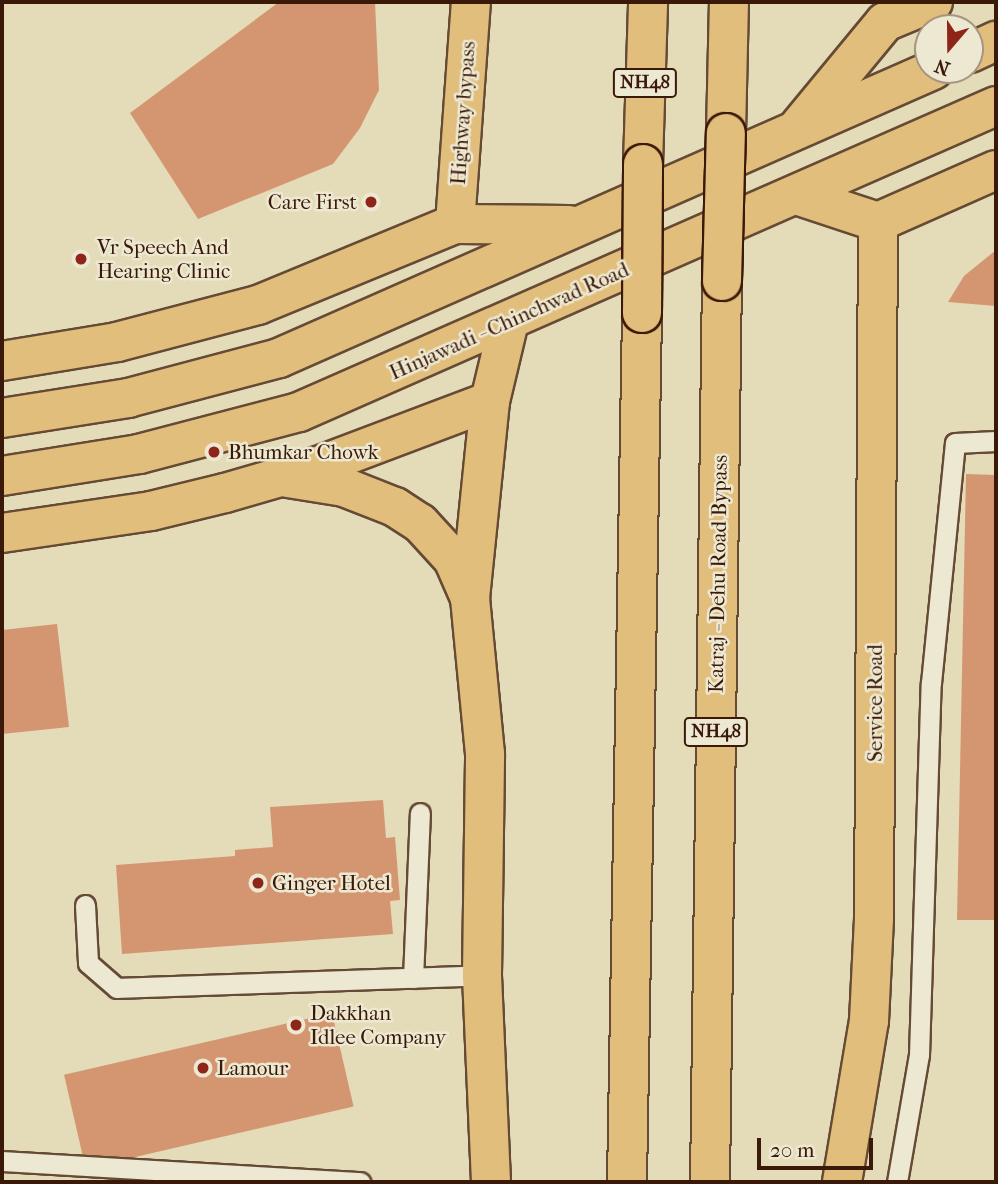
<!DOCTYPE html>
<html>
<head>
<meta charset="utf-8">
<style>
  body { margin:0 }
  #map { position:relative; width:998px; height:1184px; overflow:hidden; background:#e4dbb8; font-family:"IM FELL French Canon",serif }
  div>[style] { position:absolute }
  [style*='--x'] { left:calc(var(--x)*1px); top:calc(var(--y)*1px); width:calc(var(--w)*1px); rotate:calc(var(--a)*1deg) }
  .building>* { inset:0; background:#d49671; transform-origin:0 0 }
  .roads { filter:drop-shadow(2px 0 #654a35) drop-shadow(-2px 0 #654a35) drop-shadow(0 2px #654a35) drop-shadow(0 -2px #654a35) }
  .lane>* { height:19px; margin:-9.5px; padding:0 9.5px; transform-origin:9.5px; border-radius:9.5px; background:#ede8d1 }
  .primary>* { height:38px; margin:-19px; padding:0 19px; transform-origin:19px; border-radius:19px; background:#e2be7c }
  .highway>* { height:38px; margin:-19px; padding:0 19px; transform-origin:19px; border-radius:19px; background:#e2be7c }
  .bridges { filter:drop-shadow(2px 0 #3b1909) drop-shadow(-2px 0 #3b1909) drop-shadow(0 2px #3b1909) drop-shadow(0 -2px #3b1909) }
  .highway-bridge>* { height:38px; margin:-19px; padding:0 19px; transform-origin:19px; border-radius:19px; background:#e2be7c }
  .dots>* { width:19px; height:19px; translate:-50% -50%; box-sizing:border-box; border:4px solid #ede8d1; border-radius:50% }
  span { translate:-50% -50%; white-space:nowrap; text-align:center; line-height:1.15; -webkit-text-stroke:5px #ede8d1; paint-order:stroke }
  .shield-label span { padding:2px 5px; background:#ede8d1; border:2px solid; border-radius:5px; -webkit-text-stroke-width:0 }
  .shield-label { font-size:19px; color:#3b1909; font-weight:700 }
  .street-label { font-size:21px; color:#3b1909 }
  .poi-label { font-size:21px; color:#3b1909 }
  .right { translate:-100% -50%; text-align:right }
  .left { translate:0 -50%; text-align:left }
  .frame { position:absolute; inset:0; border:4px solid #3b1909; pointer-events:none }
  .north { position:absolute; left:914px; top:14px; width:70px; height:70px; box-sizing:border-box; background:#ede8d1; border:2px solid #a69581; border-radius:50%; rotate:200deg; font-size:19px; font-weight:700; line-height:28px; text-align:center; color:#3b1909 }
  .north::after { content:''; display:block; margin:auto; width:24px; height:32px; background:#8f2418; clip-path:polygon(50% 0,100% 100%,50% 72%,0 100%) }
  .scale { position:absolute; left:757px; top:1138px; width:116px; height:32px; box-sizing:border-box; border:4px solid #3b1909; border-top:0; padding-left:9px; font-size:21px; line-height:24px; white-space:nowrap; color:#3b1909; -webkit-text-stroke:5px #ede8d1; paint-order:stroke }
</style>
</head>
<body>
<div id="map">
  <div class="building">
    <div style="clip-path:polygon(279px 2px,375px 2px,379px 90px,360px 128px,333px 164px,198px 219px,130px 113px)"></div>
    <div style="clip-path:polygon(996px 250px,996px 306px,948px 302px,964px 276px)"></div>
    <div style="clip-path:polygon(966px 474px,996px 475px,996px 920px,957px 920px)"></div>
    <div style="clip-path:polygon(57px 624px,69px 727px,2px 734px,2px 630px)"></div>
    <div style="clip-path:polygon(383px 800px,386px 838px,395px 837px,400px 900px,390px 901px,393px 934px,122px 954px,116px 865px,235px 856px,235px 850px,273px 847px,270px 807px)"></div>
    <div style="left:332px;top:1013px;width:96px;height:275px;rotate:77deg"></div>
  </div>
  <div class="roads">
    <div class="lane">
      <div style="--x:85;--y:905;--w:58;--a:87"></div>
      <div style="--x:88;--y:963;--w:38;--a:41"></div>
      <div style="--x:117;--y:988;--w:365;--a:-2"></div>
      <div style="--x:413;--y:978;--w:165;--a:-87.6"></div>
      <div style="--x:2;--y:1161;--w:359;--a:3.4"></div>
      <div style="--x:897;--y:1182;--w:129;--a:-80.2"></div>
      <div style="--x:919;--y:1055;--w:372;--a:-88.2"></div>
      <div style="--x:931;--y:683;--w:241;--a:-84.3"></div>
      <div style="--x:955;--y:443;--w:41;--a:-2.8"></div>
    </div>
    <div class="primary">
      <div style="--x:970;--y:53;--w:29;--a:-25"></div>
      <div style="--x:799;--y:126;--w:135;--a:-50.4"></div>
      <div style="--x:885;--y:22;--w:52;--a:-22.6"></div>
      <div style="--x:796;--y:195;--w:86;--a:18.2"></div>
      <div style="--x:878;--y:222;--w:129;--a:-23.8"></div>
      <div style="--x:455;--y:224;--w:223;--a:-85.9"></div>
      <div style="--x:2;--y:361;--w:117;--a:-9.4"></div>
      <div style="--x:117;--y:342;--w:146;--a:-14.7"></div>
      <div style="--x:258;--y:305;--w:213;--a:-22.4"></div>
      <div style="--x:455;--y:224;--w:114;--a:0.5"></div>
      <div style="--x:2;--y:418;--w:128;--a:-9"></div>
      <div style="--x:128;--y:398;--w:156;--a:-14.8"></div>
      <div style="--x:279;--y:358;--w:715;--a:-23.77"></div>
      <div style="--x:2;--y:476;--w:139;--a:-9.1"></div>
      <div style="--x:139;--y:454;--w:165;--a:-14.7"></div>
      <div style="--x:299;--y:412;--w:761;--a:-23.7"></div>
      <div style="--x:288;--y:478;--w:57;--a:9.1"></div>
      <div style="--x:344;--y:487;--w:55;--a:21.4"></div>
      <div style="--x:395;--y:507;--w:30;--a:33"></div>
      <div style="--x:420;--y:523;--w:49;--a:47.5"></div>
      <div style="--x:453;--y:559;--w:43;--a:66.4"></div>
      <div style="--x:2;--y:533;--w:151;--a:-8.4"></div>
      <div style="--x:151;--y:511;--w:76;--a:-13.7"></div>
      <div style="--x:225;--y:493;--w:97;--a:-16.2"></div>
      <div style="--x:318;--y:466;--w:184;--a:-20.7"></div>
      <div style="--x:491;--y:1182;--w:207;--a:-92.5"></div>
      <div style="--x:482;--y:975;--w:221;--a:-89.2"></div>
      <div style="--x:485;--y:754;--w:157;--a:-95.5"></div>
      <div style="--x:470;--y:598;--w:198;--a:-84.2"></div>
      <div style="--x:490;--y:401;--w:82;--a:-76.6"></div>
      <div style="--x:842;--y:1182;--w:163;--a:-80.5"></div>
      <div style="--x:869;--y:1021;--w:104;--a:-87.2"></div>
      <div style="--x:874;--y:917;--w:695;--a:-89.67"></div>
    </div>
    <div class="highway">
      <div style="--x:726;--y:133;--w:131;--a:-88.7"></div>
      <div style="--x:643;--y:164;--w:162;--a:-88.2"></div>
      <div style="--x:627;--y:1182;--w:869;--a:-89.01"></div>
      <div style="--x:710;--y:1182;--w:901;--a:-89.24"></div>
    </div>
  </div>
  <div class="bridges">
    <div class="highway-bridge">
      <div style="--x:722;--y:281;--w:148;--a:-88.5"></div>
      <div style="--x:642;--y:313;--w:149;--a:-89.6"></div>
    </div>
  </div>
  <div class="dots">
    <div style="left:371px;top:202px;background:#8f2418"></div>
    <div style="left:81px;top:259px;background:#8f2418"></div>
    <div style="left:214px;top:452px;background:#8f2418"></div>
    <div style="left:258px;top:883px;background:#8f2418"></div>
    <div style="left:296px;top:1025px;background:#8f2418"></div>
    <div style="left:203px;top:1068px;background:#8f2418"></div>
  </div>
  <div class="shield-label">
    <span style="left:645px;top:83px">NH48</span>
    <span style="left:716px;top:732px">NH48</span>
  </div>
  <div class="street-label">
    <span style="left:463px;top:113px;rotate:-86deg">Highway bypass</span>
    <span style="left:509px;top:321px;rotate:-24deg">Hinjawadi - Chinchwad Road</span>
    <span style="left:718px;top:574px;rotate:-89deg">Katraj - Dehu Road Bypass</span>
    <span style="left:875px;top:703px;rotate:-90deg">Service Road</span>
  </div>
  <div class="poi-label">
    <span class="right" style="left:357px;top:202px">Care First</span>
    <span class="left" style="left:97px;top:259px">Vr Speech And<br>Hearing Clinic</span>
    <span class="left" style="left:228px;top:452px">Bhumkar Chowk</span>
    <span class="left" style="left:272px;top:883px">Ginger Hotel</span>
    <span class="left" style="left:310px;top:1025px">Dakkhan<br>Idlee Company</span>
    <span class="left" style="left:217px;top:1068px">Lamour</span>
  </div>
  <div class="frame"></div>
  <div class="north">N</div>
  <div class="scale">20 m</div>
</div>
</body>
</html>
